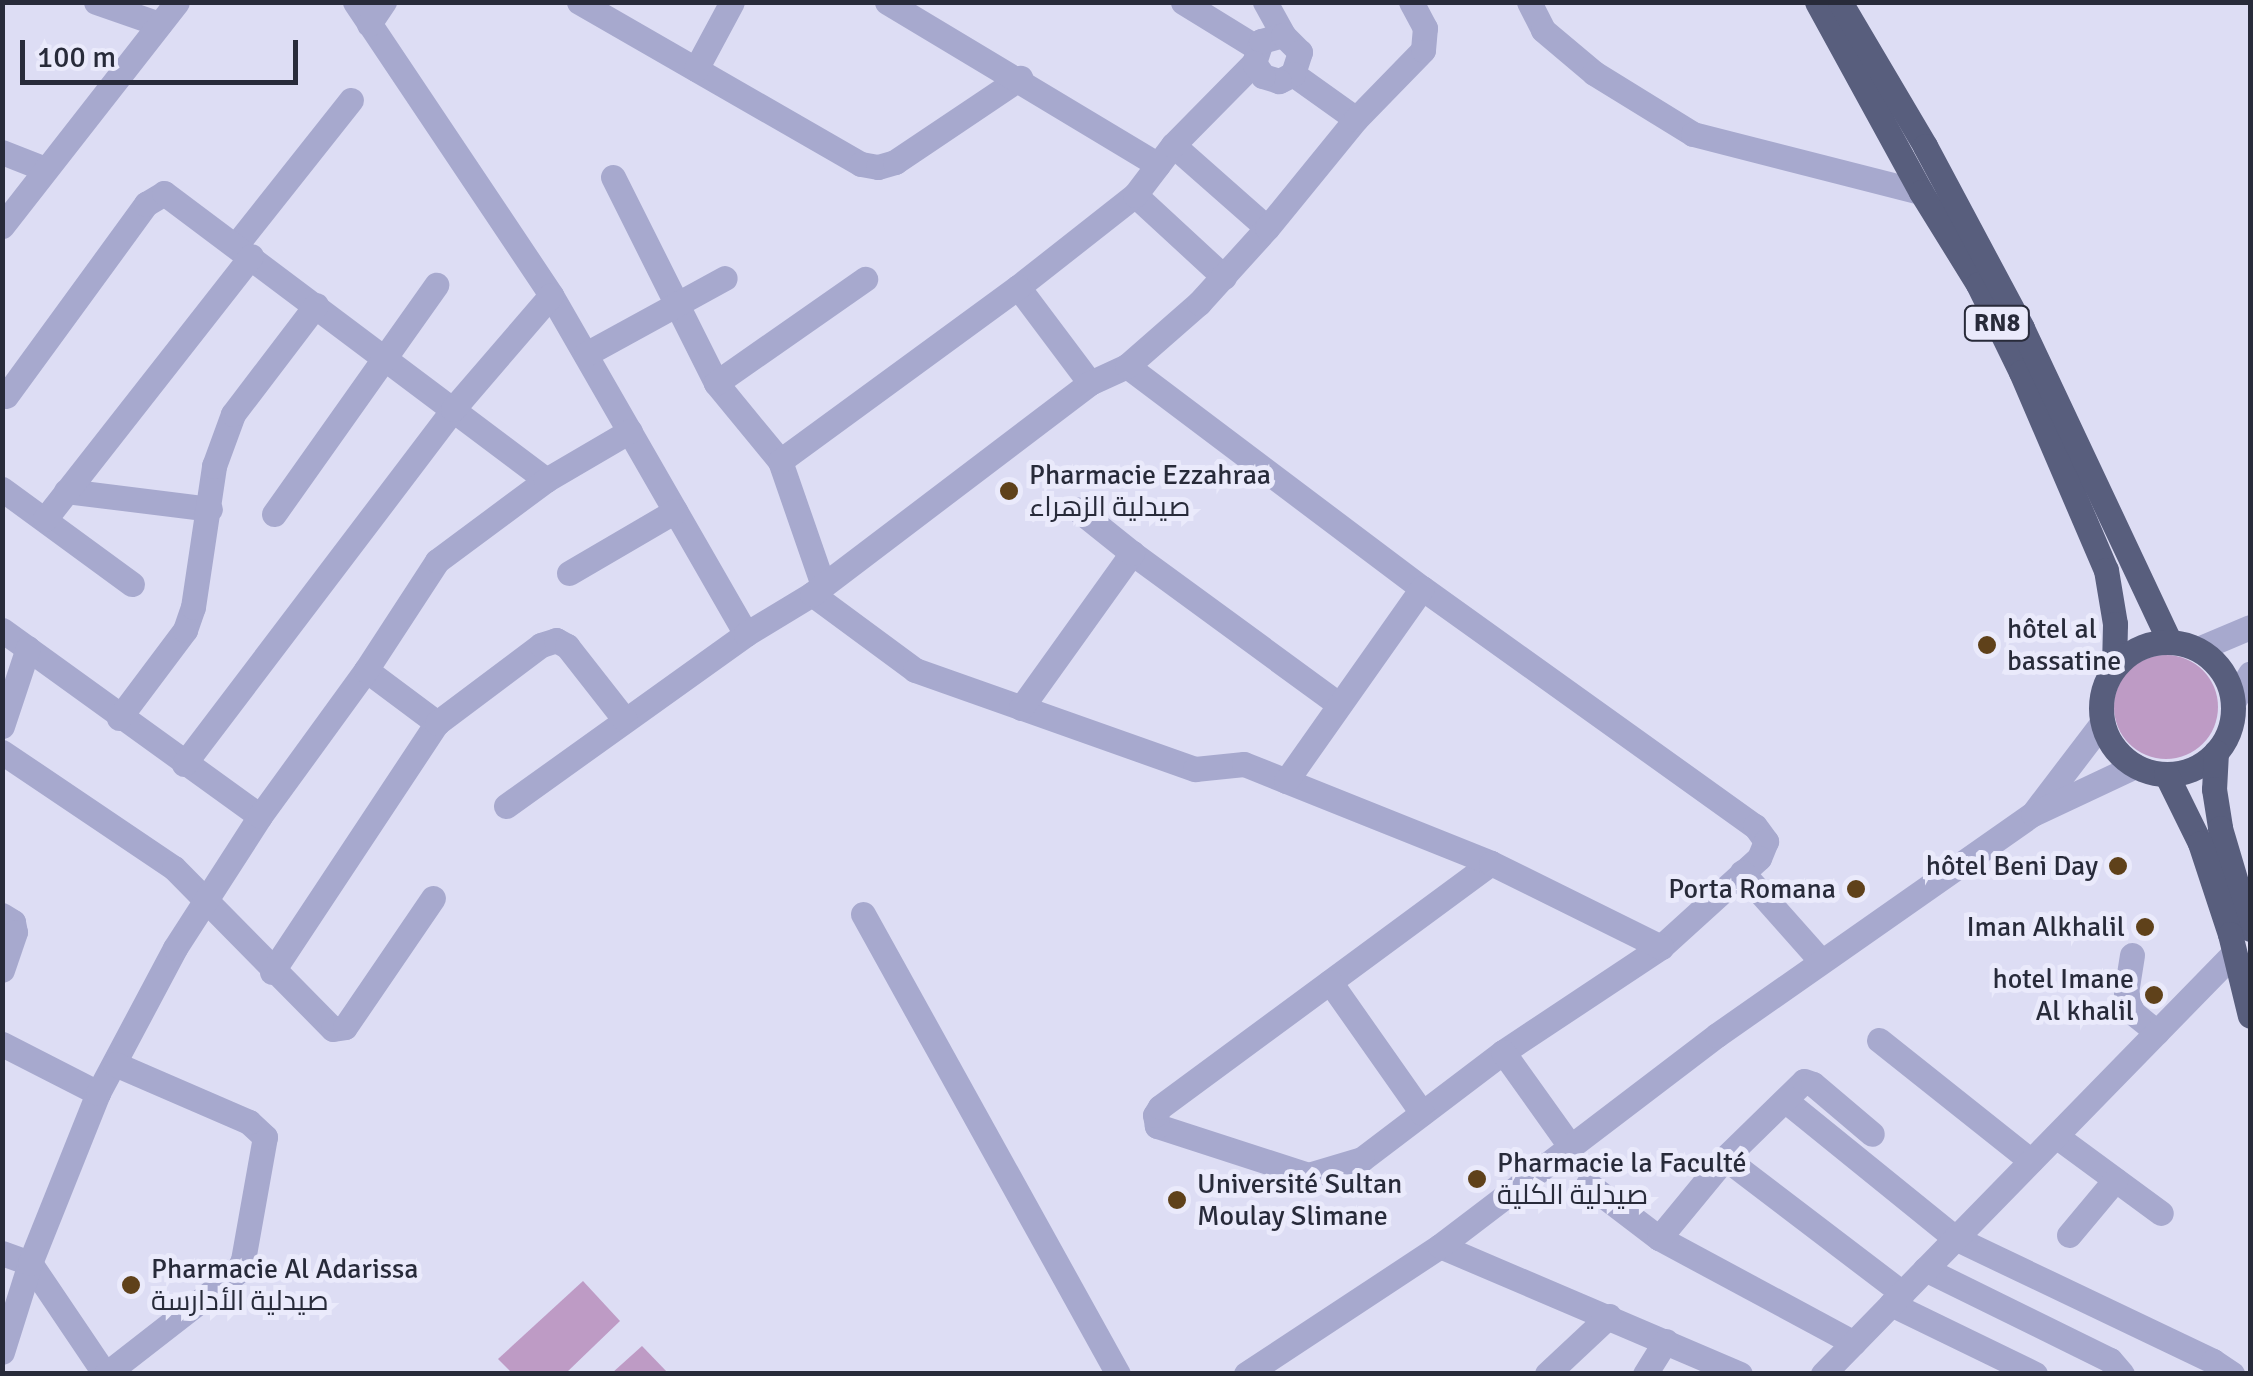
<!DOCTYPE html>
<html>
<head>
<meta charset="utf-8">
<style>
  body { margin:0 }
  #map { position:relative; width:2253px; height:1376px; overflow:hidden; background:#ddddf4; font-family:Signika,Cairo,sans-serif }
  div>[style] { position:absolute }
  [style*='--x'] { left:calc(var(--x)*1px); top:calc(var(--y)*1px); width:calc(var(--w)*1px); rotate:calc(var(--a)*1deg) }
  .green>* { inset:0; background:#be9bc5 }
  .round { border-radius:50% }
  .minor>* { height:25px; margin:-12.5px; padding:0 12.5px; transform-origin:12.5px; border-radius:12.5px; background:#a7a9ce }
  .major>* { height:25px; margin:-12.5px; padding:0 12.5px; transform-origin:12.5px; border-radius:12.5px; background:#585e7d }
  .major>.ring { margin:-12.5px; padding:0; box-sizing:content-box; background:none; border:25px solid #585e7d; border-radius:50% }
  .dots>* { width:28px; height:28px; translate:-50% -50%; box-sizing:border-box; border:5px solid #eaeafb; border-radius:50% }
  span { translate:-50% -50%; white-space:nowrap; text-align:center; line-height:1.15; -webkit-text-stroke:10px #eaeafb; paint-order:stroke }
  .shield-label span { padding:2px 8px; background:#eaeafb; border:2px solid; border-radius:8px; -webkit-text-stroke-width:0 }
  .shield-label { font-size:25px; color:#282b3a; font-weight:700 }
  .poi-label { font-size:28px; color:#282b3a }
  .left { translate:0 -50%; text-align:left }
  .right { translate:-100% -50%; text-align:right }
  .frame { position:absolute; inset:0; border:5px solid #282b3a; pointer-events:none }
  .scale { position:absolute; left:20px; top:40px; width:278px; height:45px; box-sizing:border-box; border:5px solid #282b3a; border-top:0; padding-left:12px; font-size:30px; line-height:35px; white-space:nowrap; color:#282b3a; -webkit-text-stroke:8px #eaeafb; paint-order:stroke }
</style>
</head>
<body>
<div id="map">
  <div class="green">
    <div class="round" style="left:2114px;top:655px;width:104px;height:104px"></div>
    <div style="clip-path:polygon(583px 1281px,620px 1321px,566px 1373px,512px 1373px,498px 1359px)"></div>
    <div style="clip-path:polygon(642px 1346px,668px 1373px,612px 1373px)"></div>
  </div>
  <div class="minor">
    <div style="--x:96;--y:2;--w:67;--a:19.2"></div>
    <div style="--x:355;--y:2;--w:353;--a:56.2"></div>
    <div style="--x:551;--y:295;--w:391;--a:60.1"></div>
    <div style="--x:579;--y:2;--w:325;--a:29.9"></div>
    <div style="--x:861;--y:164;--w:17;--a:10"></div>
    <div style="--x:878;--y:167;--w:18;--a:-16"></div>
    <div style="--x:895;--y:162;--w:151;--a:-33.9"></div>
    <div style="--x:887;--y:2;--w:316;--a:31"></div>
    <div style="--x:1183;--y:2;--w:86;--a:31.7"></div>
    <div style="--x:1265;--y:2;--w:38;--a:61"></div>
    <div style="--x:1529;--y:2;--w:31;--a:63"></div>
    <div style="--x:1543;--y:30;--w:67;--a:40.1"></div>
    <div style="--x:1594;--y:73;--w:116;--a:31.6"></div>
    <div style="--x:1693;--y:134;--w:235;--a:14.3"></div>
    <div style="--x:369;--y:24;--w:27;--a:-56"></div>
    <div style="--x:696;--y:69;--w:76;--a:-61.8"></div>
    <div style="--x:1293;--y:74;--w:77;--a:35.5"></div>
    <div style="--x:1173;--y:145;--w:125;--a:41.4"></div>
    <div style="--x:2;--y:152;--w:46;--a:21.6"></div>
    <div style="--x:613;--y:177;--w:230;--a:63.4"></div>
    <div style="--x:716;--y:383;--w:101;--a:50.6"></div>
    <div style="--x:780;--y:461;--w:128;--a:70.9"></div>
    <div style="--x:1135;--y:195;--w:121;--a:42.7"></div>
    <div style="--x:2;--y:226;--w:284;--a:-52"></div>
    <div style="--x:236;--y:245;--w:185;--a:-51.6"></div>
    <div style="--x:586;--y:354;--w:158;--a:-28.7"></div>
    <div style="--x:1127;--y:366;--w:369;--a:37"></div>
    <div style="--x:1422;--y:588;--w:409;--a:35.6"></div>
    <div style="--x:1755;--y:826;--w:19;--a:54"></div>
    <div style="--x:1766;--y:841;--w:18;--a:112"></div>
    <div style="--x:1759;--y:858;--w:132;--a:137.8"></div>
    <div style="--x:1661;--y:947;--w:190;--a:146.4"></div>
    <div style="--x:1503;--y:1052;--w:177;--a:142.8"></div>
    <div style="--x:1362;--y:1159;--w:56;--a:163.5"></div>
    <div style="--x:1308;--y:1175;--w:159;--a:-162"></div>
    <div style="--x:1157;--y:1126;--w:11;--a:-100"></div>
    <div style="--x:1155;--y:1115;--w:9;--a:-58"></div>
    <div style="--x:1160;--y:1107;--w:411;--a:-36.4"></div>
    <div style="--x:716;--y:383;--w:182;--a:-34.9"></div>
    <div style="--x:1090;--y:383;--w:120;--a:-126.9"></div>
    <div style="--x:1018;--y:287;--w:149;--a:-38.2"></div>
    <div style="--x:1135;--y:195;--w:63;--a:-52.8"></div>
    <div style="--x:1173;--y:145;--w:115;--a:-45.4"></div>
    <div style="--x:1254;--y:63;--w:23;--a:-72"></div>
    <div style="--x:1261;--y:41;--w:23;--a:-15"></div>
    <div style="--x:1283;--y:35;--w:24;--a:45"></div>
    <div style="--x:1300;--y:52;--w:23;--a:108"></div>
    <div style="--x:1293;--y:74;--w:16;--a:153"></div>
    <div style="--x:1279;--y:81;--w:17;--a:-163"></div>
    <div style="--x:1263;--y:76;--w:16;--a:-125"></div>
    <div style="--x:6;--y:396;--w:238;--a:-53.9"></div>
    <div style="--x:146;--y:204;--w:21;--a:-31"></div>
    <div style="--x:164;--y:193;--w:478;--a:36.9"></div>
    <div style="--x:780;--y:461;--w:295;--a:-36.2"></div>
    <div style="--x:2;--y:489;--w:161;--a:36.2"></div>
    <div style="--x:66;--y:491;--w:145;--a:7.1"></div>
    <div style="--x:274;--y:514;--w:281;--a:-54.7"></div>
    <div style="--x:45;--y:519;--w:334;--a:-51.9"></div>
    <div style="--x:1132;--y:553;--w:254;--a:36.2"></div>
    <div style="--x:569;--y:573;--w:123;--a:-30.3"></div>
    <div style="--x:812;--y:594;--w:128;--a:36.4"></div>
    <div style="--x:915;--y:670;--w:297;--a:19.5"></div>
    <div style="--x:1195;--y:769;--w:49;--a:-5.8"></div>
    <div style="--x:1244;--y:764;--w:266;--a:21.8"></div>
    <div style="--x:1491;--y:863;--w:190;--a:26.3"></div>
    <div style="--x:2;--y:630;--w:318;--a:35.8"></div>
    <div style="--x:2198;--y:649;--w:56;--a:-22.9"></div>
    <div style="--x:366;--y:670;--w:89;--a:36.7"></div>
    <div style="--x:2233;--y:702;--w:33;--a:-59"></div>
    <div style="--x:1021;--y:708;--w:191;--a:-54.4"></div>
    <div style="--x:1132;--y:553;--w:70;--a:-141.3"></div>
    <div style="--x:119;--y:718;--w:110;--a:-53.1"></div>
    <div style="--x:185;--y:630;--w:24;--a:-71"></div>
    <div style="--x:193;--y:607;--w:143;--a:-81.5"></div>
    <div style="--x:214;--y:466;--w:55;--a:-69.9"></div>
    <div style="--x:233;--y:414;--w:137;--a:-52.7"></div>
    <div style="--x:2;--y:726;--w:82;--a:-71.6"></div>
    <div style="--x:2;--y:752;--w:207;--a:34"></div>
    <div style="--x:174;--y:868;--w:226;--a:45.4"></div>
    <div style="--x:333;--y:1029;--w:12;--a:-9"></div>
    <div style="--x:345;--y:1027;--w:156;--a:-55.7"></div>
    <div style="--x:184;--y:764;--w:445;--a:-52.8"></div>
    <div style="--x:453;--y:409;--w:150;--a:-49.3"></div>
    <div style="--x:1286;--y:781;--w:236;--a:-54.8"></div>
    <div style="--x:506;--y:806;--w:295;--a:-35.6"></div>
    <div style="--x:746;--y:634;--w:77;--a:-31.2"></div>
    <div style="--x:812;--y:594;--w:349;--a:-37.2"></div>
    <div style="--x:1090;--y:383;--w:41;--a:-24.7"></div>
    <div style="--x:1127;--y:366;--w:96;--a:-41.2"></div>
    <div style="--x:1199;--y:303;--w:101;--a:-47.8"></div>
    <div style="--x:1267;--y:228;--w:141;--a:-50.8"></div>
    <div style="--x:1356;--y:119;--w:96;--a:-45.8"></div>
    <div style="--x:1423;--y:50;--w:22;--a:-85"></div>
    <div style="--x:1425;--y:28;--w:30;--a:-118"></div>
    <div style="--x:2035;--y:811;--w:111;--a:-52.7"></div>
    <div style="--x:1742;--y:872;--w:119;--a:48.4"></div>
    <div style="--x:863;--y:914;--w:526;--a:61"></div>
    <div style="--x:2;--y:915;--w:13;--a:32"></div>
    <div style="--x:13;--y:922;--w:10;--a:79"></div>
    <div style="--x:15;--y:932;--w:40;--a:108.9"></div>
    <div style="--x:2132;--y:955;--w:37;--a:99"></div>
    <div style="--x:2126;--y:992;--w:21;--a:73"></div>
    <div style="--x:2132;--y:1012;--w:32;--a:39"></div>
    <div style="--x:272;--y:972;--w:299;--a:-56.5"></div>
    <div style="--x:437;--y:723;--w:130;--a:-36.9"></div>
    <div style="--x:541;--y:645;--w:16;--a:-18"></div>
    <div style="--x:556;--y:640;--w:13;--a:29"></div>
    <div style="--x:567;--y:646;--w:94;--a:51.9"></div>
    <div style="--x:1330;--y:982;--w:160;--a:54.9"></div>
    <div style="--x:1879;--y:1040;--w:194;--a:38.5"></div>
    <div style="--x:2;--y:1044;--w:108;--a:27"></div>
    <div style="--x:1503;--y:1052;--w:115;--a:54.5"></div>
    <div style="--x:1786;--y:1101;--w:218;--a:39"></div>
    <div style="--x:1955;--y:1238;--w:286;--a:25.5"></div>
    <div style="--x:2213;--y:1361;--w:23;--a:34"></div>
    <div style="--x:2056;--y:1136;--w:130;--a:36.3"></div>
    <div style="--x:1725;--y:1158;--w:223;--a:37.3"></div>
    <div style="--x:1588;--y:1184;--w:89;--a:37.3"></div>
    <div style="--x:1659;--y:1238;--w:221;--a:28.3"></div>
    <div style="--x:2069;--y:1235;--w:72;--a:-50.1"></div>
    <div style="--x:1659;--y:1238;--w:104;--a:-50.5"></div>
    <div style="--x:1725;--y:1158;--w:110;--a:-44.3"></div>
    <div style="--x:1804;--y:1081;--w:9;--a:18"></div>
    <div style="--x:1813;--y:1084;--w:77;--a:40.3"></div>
    <div style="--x:1440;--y:1246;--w:326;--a:23.1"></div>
    <div style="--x:2;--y:1253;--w:30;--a:20"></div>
    <div style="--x:30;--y:1263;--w:134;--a:56"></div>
    <div style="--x:1925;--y:1269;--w:206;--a:26.2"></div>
    <div style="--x:2110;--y:1360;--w:18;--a:49"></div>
    <div style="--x:1891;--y:1304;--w:160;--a:25.9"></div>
    <div style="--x:2;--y:1352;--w:93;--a:-72.5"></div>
    <div style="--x:30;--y:1263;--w:183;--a:-68.2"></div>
    <div style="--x:98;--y:1093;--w:164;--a:-62"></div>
    <div style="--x:175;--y:948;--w:157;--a:-57.2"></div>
    <div style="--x:260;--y:816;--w:180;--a:-54"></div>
    <div style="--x:366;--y:670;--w:130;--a:-56.9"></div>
    <div style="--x:437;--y:561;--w:136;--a:-36.6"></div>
    <div style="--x:546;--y:480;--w:97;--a:-30.3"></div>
    <div style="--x:106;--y:1374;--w:166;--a:-37.9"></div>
    <div style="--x:237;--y:1272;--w:13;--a:-63"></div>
    <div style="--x:243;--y:1260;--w:125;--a:-79.9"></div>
    <div style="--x:265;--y:1137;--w:22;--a:-137"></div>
    <div style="--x:249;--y:1122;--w:146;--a:-156.6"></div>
    <div style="--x:1246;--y:1374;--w:232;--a:-33.4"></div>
    <div style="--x:1440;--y:1246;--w:348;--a:-37.3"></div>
    <div style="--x:1717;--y:1035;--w:386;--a:-35"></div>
    <div style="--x:2033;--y:814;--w:113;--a:-25.2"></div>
    <div style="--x:1547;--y:1374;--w:85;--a:-43.1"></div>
    <div style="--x:1645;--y:1374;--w:39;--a:-58"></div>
    <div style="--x:1823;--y:1374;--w:588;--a:-45.69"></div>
  </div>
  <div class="major">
    <div style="--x:1817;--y:2;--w:217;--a:61.3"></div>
    <div style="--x:1921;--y:192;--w:108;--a:58.2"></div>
    <div style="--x:1978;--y:284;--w:98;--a:64"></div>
    <div style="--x:2021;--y:372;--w:215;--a:66.8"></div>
    <div style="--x:2106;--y:570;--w:55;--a:80.5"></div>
    <div style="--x:2115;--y:624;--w:43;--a:91.3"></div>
    <div style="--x:1840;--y:2;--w:167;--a:59.4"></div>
    <div style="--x:1925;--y:146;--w:206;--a:61.9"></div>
    <div style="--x:2022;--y:328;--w:347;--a:64.8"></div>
    <div class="ring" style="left:2101px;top:642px;width:107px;height:107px"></div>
    <div style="--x:2216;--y:752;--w:37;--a:93"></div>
    <div style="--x:2214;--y:789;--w:39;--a:81"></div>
    <div style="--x:2220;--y:828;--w:105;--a:73.5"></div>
    <div style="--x:2166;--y:774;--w:77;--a:63.8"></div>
    <div style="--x:2200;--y:843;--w:96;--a:71.8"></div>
    <div style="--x:2230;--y:934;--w:84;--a:76.3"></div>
  </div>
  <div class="dots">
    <div style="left:1009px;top:491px;background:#5f411a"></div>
    <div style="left:1987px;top:645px;background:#5f411a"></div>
    <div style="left:2118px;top:866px;background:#5f411a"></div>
    <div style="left:1856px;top:889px;background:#5f411a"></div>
    <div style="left:2145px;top:927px;background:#5f411a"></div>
    <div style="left:2154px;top:995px;background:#5f411a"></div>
    <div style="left:1477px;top:1179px;background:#5f411a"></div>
    <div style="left:1177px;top:1200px;background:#5f411a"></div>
    <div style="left:131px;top:1285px;background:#5f411a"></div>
  </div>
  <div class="shield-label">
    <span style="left:1997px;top:323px">RN8</span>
  </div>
  <div class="poi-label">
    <span class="left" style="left:1029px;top:491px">Pharmacie Ezzahraa<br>صيدلية الزهراء</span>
    <span class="left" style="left:2007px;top:645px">hôtel al<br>bassatine</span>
    <span class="right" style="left:2098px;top:866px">hôtel Beni Day</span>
    <span class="right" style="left:1836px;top:889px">Porta Romana</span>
    <span class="right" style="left:2125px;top:927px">Iman Alkhalil</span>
    <span class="right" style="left:2134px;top:995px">hotel Imane<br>Al khalil</span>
    <span class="left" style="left:1497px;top:1179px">Pharmacie la Faculté<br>صيدلية الكلية</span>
    <span class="left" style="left:1197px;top:1200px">Université Sultan<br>Moulay Slimane</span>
    <span class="left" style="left:151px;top:1285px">Pharmacie Al Adarissa<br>صيدلية الأدارسة</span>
  </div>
  <div class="frame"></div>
  <div class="scale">100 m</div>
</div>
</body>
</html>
